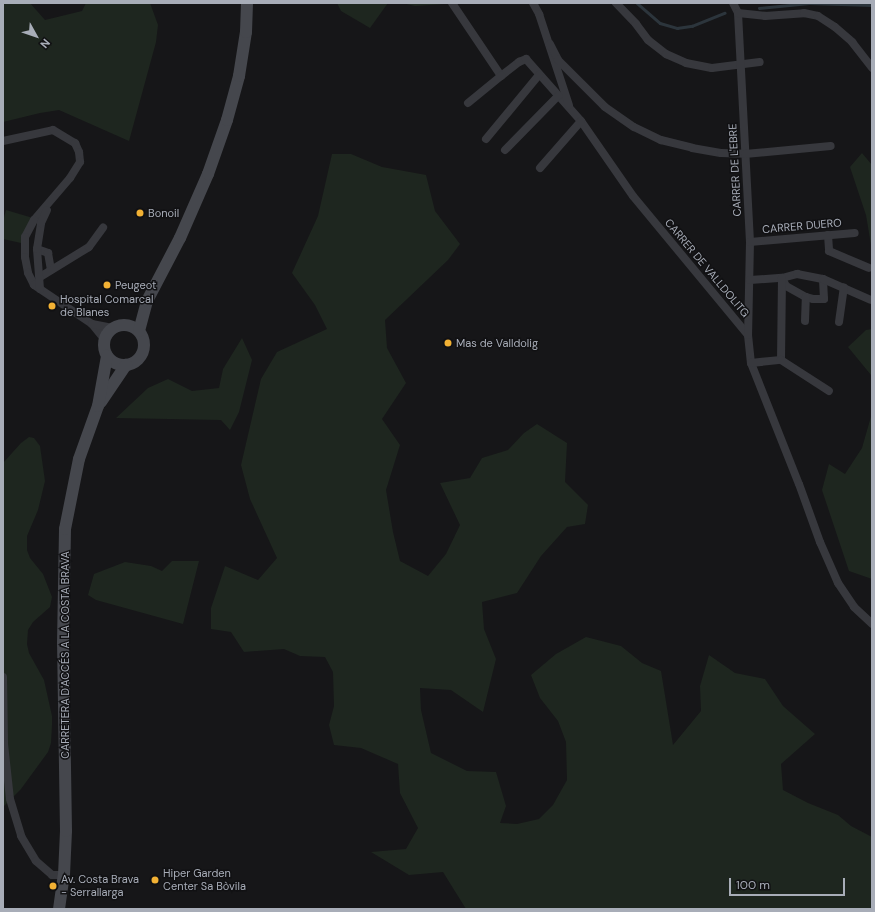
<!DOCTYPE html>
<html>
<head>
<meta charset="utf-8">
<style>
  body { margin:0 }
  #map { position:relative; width:875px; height:912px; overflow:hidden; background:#161618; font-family:"DM Sans",sans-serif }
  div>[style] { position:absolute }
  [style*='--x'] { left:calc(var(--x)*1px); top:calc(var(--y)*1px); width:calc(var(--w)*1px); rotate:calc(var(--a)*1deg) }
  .green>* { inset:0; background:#1e261f }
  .stream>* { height:2.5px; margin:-1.25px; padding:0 1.25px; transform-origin:1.25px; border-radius:1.25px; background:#2c353c }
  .street>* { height:8px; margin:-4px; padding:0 4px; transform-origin:4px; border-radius:4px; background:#37383d }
  .secondary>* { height:12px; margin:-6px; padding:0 6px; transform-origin:6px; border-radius:6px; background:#45474d }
  .secondary>.ring { margin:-6px; padding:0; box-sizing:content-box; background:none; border:12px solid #45474d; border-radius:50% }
  .dots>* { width:11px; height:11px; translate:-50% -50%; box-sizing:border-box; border:2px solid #111113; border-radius:50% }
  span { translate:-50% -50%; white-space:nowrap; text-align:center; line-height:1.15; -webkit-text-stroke:3px #111113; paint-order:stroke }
  .street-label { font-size:11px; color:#a8adb8 }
  .poi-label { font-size:11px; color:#a8adb8 }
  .left { translate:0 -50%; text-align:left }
  .frame { position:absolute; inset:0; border:4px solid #a8adb8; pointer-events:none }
  .north { position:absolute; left:16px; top:16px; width:40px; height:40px; -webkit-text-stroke:3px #111113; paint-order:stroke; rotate:130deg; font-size:11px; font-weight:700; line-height:16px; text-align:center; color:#a8adb8 }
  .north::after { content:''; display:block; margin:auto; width:14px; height:18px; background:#a8adb8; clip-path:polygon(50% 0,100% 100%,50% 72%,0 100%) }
  .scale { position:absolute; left:729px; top:878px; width:116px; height:18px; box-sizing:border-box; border:2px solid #a8adb8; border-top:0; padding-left:5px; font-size:12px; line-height:14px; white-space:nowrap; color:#a8adb8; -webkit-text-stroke:3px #111113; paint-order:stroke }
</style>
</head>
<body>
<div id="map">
  <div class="green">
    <div style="clip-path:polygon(3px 3px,30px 3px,45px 20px,82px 11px,86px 3px,150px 3px,158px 25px,156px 42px,129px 141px,59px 110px,40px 113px,3px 122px)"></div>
    <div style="clip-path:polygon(337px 3px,388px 3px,370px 28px,341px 11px)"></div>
    <div style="clip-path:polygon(402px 3px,445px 3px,445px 4px,415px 6px)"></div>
    <div style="clip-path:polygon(862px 153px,872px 165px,872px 251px,866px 215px,850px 167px)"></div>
    <div style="clip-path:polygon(332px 154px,351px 154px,382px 167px,426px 175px,435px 211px,460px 244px,448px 260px,385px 320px,387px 348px,406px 383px,382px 419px,400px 445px,386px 490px,393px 532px,400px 561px,428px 576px,446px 554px,460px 525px,440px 483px,470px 478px,482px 458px,508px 450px,524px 433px,537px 424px,567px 443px,565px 482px,588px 505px,585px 524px,567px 527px,541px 556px,517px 593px,482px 602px,484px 629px,496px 659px,483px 712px,451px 690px,420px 688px,421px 710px,431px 753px,467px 771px,496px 772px,506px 806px,500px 823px,517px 824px,539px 819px,553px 805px,567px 780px,566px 742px,558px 721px,540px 698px,531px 675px,556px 654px,586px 637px,621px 646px,642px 663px,661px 671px,673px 745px,701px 711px,700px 686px,709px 655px,735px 673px,765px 679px,783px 706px,815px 734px,781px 764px,783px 790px,808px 803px,838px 815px,851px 826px,872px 837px,872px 909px,466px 909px,443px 872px,409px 875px,371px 852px,406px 849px,418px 828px,400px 793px,398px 764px,361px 748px,334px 745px,329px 725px,334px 706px,333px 672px,325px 657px,300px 656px,284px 649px,244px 652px,231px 632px,211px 629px,211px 608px,225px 566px,258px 580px,277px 558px,250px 499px,241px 465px,261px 379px,277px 352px,327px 329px,315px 305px,292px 273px,318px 216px)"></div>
    <div style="clip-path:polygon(6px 210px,33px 218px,21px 243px,3px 239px,3px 221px)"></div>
    <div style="clip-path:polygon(872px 329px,872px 385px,871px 375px,848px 347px,866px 330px)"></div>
    <div style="clip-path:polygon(242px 338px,252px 360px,239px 412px,230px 430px,221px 420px,116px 418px,148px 388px,168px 379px,192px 391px,219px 388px,223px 369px)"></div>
    <div style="clip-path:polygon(872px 413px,872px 579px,849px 571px,822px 490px,829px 464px,845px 474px,862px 448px)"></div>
    <div style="clip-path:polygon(29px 437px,34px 438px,40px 446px,45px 481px,38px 510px,27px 536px,27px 550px,30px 558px,43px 574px,52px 597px,50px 607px,33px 622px,28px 630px,27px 644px,29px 653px,44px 680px,52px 716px,52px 725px,51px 743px,48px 752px,21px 789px,3px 807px,3px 463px,21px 443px)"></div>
    <div style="clip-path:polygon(172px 561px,199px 561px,183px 624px,96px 600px,88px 595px,94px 574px,125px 562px,151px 566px,162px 571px)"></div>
  </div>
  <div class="stream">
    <div style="--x:637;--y:3;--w:30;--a:41"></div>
    <div style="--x:660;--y:23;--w:18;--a:16"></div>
    <div style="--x:677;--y:28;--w:15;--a:-8"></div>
    <div style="--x:692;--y:26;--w:35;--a:-22"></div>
    <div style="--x:759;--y:8;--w:50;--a:-5.7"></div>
    <div style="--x:809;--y:3;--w:63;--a:1.8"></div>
  </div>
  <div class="street">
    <div style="--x:452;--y:3;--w:88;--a:56.1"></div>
    <div style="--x:501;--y:76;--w:23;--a:-38"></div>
    <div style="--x:519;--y:62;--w:8;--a:-23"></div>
    <div style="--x:526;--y:59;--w:83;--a:48.4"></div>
    <div style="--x:581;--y:121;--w:91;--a:55.3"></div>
    <div style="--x:633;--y:196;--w:180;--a:50.4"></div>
    <div style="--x:748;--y:335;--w:28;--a:84"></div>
    <div style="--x:751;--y:363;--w:130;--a:68.4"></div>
    <div style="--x:799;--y:484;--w:62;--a:70.1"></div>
    <div style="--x:820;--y:542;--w:45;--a:66.3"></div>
    <div style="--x:838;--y:583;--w:29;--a:56"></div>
    <div style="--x:854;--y:607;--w:25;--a:43"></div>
    <div style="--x:533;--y:3;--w:13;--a:61"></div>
    <div style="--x:539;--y:14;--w:96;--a:71.8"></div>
    <div style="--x:616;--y:3;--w:29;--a:46"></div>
    <div style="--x:636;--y:24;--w:20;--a:53"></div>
    <div style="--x:648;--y:40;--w:23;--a:38"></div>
    <div style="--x:666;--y:54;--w:22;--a:24"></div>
    <div style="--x:686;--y:63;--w:26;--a:11"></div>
    <div style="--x:712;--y:68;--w:48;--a:-7.1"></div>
    <div style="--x:733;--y:3;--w:11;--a:63"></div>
    <div style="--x:738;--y:13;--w:229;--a:87"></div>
    <div style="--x:750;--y:242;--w:93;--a:91.2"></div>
    <div style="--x:738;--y:13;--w:27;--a:6"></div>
    <div style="--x:765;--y:16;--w:39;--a:-4"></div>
    <div style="--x:804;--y:13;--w:14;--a:12"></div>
    <div style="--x:818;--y:16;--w:20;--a:33"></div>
    <div style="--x:835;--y:27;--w:23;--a:41"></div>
    <div style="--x:852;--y:42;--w:33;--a:52"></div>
    <div style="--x:550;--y:44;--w:18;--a:63"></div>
    <div style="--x:558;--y:60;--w:66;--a:45"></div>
    <div style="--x:605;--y:107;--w:35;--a:35"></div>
    <div style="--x:634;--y:127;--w:30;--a:26"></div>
    <div style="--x:661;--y:140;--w:32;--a:14"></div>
    <div style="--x:692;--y:148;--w:29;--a:10"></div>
    <div style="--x:721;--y:153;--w:24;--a:2"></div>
    <div style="--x:745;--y:154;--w:86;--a:-5.3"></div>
    <div style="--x:468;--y:103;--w:43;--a:-39.3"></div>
    <div style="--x:486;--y:139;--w:83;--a:-50.4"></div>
    <div style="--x:3;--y:141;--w:51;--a:-12.4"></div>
    <div style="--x:53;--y:130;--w:26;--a:31"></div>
    <div style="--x:75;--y:143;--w:10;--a:66"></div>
    <div style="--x:79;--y:152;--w:10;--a:84"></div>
    <div style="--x:80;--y:162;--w:19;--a:122"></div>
    <div style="--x:70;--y:178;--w:55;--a:130.6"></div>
    <div style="--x:34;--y:220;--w:19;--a:118"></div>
    <div style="--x:25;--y:237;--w:20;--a:90"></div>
    <div style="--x:25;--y:257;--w:16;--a:79"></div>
    <div style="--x:28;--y:273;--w:13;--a:63"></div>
    <div style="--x:34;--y:285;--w:70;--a:33.9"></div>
    <div style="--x:92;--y:324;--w:21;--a:51"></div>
    <div style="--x:505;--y:150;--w:76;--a:-45.5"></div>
    <div style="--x:540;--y:168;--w:62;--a:-48.9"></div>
    <div style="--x:828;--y:235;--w:16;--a:86"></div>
    <div style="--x:829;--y:251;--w:43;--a:23"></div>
    <div style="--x:750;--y:242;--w:105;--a:-4.9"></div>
    <div style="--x:37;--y:249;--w:12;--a:20"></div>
    <div style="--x:48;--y:253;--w:17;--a:80"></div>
    <div style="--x:40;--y:277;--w:57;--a:-31.5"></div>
    <div style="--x:89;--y:247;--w:24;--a:-54"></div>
    <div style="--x:782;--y:278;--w:9;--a:63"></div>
    <div style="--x:786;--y:286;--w:23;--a:29"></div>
    <div style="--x:806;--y:297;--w:7;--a:16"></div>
    <div style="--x:813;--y:299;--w:11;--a:0"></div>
    <div style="--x:824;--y:299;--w:20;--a:-93"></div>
    <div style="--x:750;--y:280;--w:32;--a:-4"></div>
    <div style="--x:782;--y:278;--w:16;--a:-15"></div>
    <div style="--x:797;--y:274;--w:26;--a:11"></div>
    <div style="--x:823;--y:279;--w:52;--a:23.6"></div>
    <div style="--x:40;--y:289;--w:40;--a:-94.3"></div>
    <div style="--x:37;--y:249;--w:26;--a:-81"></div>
    <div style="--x:41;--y:223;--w:14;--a:-65"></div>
    <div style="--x:805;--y:321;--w:24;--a:-88"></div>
    <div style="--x:839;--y:322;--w:35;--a:-82"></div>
    <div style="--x:92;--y:324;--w:21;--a:11"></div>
    <div style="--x:781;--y:360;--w:82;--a:-89.3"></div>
    <div style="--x:751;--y:363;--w:30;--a:-6"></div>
    <div style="--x:781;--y:360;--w:57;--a:32.9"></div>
    <div style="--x:3;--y:677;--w:67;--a:89.1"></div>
    <div style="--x:4;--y:744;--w:55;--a:83.8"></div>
    <div style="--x:10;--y:799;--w:39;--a:73"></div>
    <div style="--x:21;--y:836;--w:29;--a:59"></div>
    <div style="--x:36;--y:861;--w:21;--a:41"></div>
    <div style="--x:52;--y:875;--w:12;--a:0"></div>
  </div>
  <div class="secondary">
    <div class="ring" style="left:104px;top:325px;width:28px;height:28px"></div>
    <div style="--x:139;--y:331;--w:31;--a:-75"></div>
    <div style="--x:147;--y:301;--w:71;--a:-62.4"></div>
    <div style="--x:180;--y:238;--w:70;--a:-66.4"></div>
    <div style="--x:208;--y:174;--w:57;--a:-70.6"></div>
    <div style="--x:227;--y:120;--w:46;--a:-74.7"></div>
    <div style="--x:239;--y:76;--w:45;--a:-81"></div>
    <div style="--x:246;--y:32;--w:29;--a:-88"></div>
    <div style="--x:101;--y:402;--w:45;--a:-56"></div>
    <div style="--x:59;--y:909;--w:34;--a:-82"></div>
    <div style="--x:64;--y:875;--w:44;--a:-87.4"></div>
    <div style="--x:66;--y:831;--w:187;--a:-90.9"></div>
    <div style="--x:63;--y:644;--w:115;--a:-89"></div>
    <div style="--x:65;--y:529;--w:71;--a:-78.7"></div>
    <div style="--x:79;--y:459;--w:56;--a:-70.3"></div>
    <div style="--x:98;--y:406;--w:51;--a:-79.8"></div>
  </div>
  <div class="dots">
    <div style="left:140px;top:213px;background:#f2b134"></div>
    <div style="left:107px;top:285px;background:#f2b134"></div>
    <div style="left:52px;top:306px;background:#f2b134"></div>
    <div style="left:448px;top:343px;background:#f2b134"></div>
    <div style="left:155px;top:880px;background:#f2b134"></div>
    <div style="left:53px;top:886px;background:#f2b134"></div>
  </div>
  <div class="street-label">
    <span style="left:735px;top:170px;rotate:-93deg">CARRER DE L'EBRE</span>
    <span style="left:802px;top:226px;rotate:-5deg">CARRER DUERO</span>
    <span style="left:707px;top:268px;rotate:50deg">CARRER DE VALLDOLITG</span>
    <span style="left:65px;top:655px;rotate:-90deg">CARRETERA D'ACCÉS A LA COSTA BRAVA</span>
  </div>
  <div class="poi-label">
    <span class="left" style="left:148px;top:213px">Bonoil</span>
    <span class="left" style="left:115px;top:285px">Peugeot</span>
    <span class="left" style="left:60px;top:306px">Hospital Comarcal<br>de Blanes</span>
    <span class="left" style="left:456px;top:343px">Mas de Valldolig</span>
    <span class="left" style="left:163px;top:880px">Hiper Garden<br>Center Sa Bòvila</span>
    <span class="left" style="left:61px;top:886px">Av. Costa Brava<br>- Serrallarga</span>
  </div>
  <div class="frame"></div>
  <div class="north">N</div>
  <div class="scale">100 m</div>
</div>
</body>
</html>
